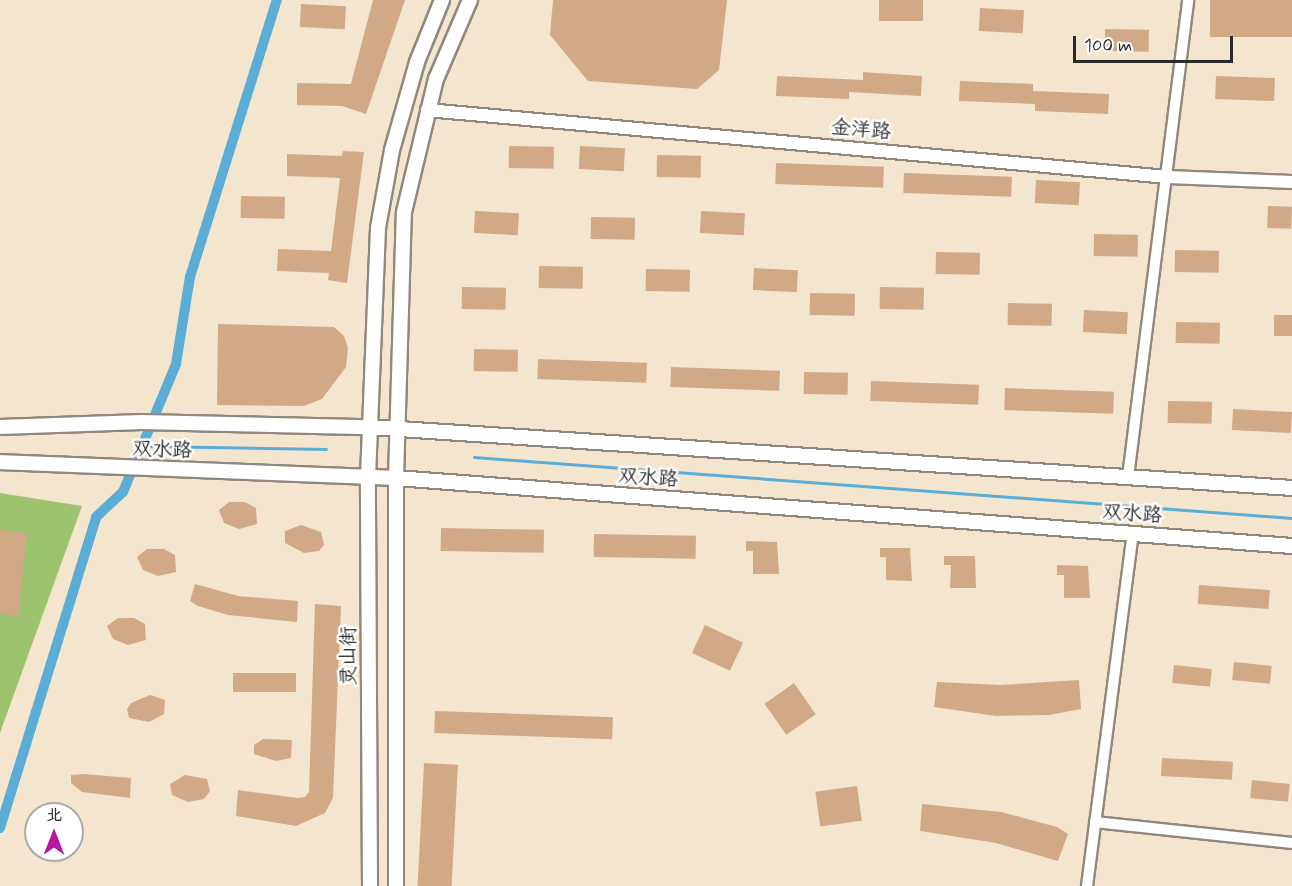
<!DOCTYPE html>
<html>
<head>
<meta charset="utf-8">
<style>
  body { margin:0 }
  #map { position:relative; width:1292px; height:886px; overflow:hidden; background:#f4e6ce; font-family:Mynerve,"LXGW WenKai TC",sans-serif }
  div>[style] { position:absolute }
  [style*='--x'] { left:calc(var(--x)*1px); top:calc(var(--y)*1px); width:calc(var(--w)*1px); rotate:calc(var(--a)*1deg) }
  .green>* { inset:0; background:#9ec36e }
  .stream>* { height:3px; margin:-1.5px; padding:0 1.5px; transform-origin:1.5px; border-radius:1.5px; background:#5cadd6 }
  .canal>* { height:10px; margin:-5px; padding:0 5px; transform-origin:5px; border-radius:5px; background:#5cadd6 }
  .building>* { inset:0; background:#d2a987; transform-origin:0 0 }
  .roads { filter:drop-shadow(2px 0 #90887c) drop-shadow(-2px 0 #90887c) drop-shadow(0 2px #90887c) drop-shadow(0 -2px #90887c) }
  .minor>* { height:10px; margin:-5px; padding:0 5px; transform-origin:5px; border-radius:5px; background:#fff }
  .tertiary>* { height:12px; margin:-6px; padding:0 6px; transform-origin:6px; border-radius:6px; background:#fff }
  .secondary>* { height:14px; margin:-7px; padding:0 7px; transform-origin:7px; border-radius:7px; background:#fff }
  span { translate:-50% -50%; white-space:nowrap; text-align:center; line-height:1.15; -webkit-text-stroke:5px #fff; paint-order:stroke }
  .street-label { font-size:20px; color:#2b2b2b }
  .north { position:absolute; left:24px; top:802px; width:60px; height:60px; box-sizing:border-box; background:#fff; border:2px solid #aaa; border-radius:50%; rotate:0deg; font-size:16px; font-weight:700; line-height:24px; text-align:center; color:#2b2b2b }
  .north::after { content:''; display:block; margin:auto; width:21px; height:27px; background:#b5179e; clip-path:polygon(50% 0,100% 100%,50% 72%,0 100%) }
  .scale { position:absolute; left:1073px; top:36px; width:160px; height:27px; box-sizing:border-box; border:3px solid #2b2b2b; border-top:0; padding-left:8px; font-size:18px; line-height:21px; white-space:nowrap; color:#2b2b2b; -webkit-text-stroke:4px #fff; paint-order:stroke }
</style>
</head>
<body>
<div id="map">
  <div class="green">
    <div style="clip-path:polygon(0 493px,82px 506px,0 733px)"></div>
  </div>
  <div class="stream">
    <div style="--x:142;--y:446;--w:184;--a:0.9"></div>
    <div style="--x:474;--y:457;--w:820;--a:4.26"></div>
  </div>
  <div class="canal">
    <div style="--x:0;--y:828;--w:325;--a:-72.8"></div>
    <div style="--x:96;--y:517;--w:37;--a:-43"></div>
    <div style="--x:123;--y:492;--w:139;--a:-67.5"></div>
    <div style="--x:176;--y:364;--w:88;--a:-80.9"></div>
    <div style="--x:190;--y:277;--w:290;--a:-72.6"></div>
  </div>
  <div class="building">
    <div style="clip-path:polygon(373px 0,405px 0,366px 114px,342px 106px,297px 105px,297px 83px,351px 84px)"></div>
    <div style="clip-path:polygon(553px 0,727px 0,719px 70px,697px 89px,588px 81px,550px 35px)"></div>
    <div style="left:879px;top:0;width:44px;height:21px"></div>
    <div style="left:1210px;top:0;width:82px;height:37px"></div>
    <div style="left:301px;top:4px;width:45px;height:23px;rotate:3deg"></div>
    <div style="left:980px;top:8px;width:44px;height:23px;rotate:3deg"></div>
    <div style="left:1105px;top:29px;width:44px;height:22px;rotate:1deg"></div>
    <div style="clip-path:polygon(863px 72px,922px 76px,921px 96px,849px 92px,849px 99px,776px 96px,777px 76px,863px 80px)"></div>
    <div style="left:1216px;top:76px;width:59px;height:23px;rotate:2deg"></div>
    <div style="clip-path:polygon(960px 81px,1033px 84px,1033px 91px,1109px 94px,1108px 114px,1035px 111px,1035px 104px,959px 101px)"></div>
    <div style="left:509px;top:146px;width:45px;height:22px;rotate:1deg"></div>
    <div style="left:580px;top:146px;width:45px;height:23px;rotate:3deg"></div>
    <div style="clip-path:polygon(343px 151px,364px 152px,347px 283px,328px 280px,329px 273px,277px 271px,278px 249px,331px 251px,340px 178px,287px 176px,287px 154px,342px 156px)"></div>
    <div style="left:657px;top:155px;width:44px;height:22px;rotate:1deg"></div>
    <div style="left:776px;top:163px;width:108px;height:21px;rotate:2deg"></div>
    <div style="left:904px;top:173px;width:108px;height:20px;rotate:2deg"></div>
    <div style="left:1036px;top:180px;width:44px;height:23px;rotate:3deg"></div>
    <div style="left:241px;top:196px;width:44px;height:22px;rotate:1deg"></div>
    <div style="left:1268px;top:206px;width:24px;height:22px;rotate:2deg"></div>
    <div style="left:475px;top:211px;width:44px;height:22px;rotate:3deg"></div>
    <div style="left:701px;top:211px;width:44px;height:22px;rotate:3deg"></div>
    <div style="left:591px;top:217px;width:44px;height:22px;rotate:1deg"></div>
    <div style="left:1094px;top:234px;width:44px;height:22px;rotate:1deg"></div>
    <div style="left:1175px;top:250px;width:44px;height:22px;rotate:1deg"></div>
    <div style="left:936px;top:252px;width:44px;height:22px;rotate:1deg"></div>
    <div style="left:539px;top:266px;width:44px;height:22px;rotate:1deg"></div>
    <div style="left:754px;top:268px;width:44px;height:22px;rotate:3deg"></div>
    <div style="left:646px;top:269px;width:44px;height:22px;rotate:1deg"></div>
    <div style="left:462px;top:287px;width:44px;height:22px;rotate:1deg"></div>
    <div style="left:880px;top:287px;width:44px;height:22px;rotate:1deg"></div>
    <div style="left:810px;top:293px;width:45px;height:22px;rotate:1deg"></div>
    <div style="left:1008px;top:303px;width:44px;height:22px;rotate:1deg"></div>
    <div style="left:1084px;top:310px;width:44px;height:22px;rotate:3deg"></div>
    <div style="left:1274px;top:315px;width:18px;height:21px"></div>
    <div style="left:1176px;top:322px;width:44px;height:21px;rotate:1deg"></div>
    <div style="clip-path:polygon(218px 324px,334px 327px,344px 336px,348px 348px,346px 367px,322px 399px,304px 406px,217px 405px)"></div>
    <div style="left:474px;top:349px;width:44px;height:22px;rotate:1deg"></div>
    <div style="left:538px;top:359px;width:109px;height:20px;rotate:2deg"></div>
    <div style="left:671px;top:367px;width:109px;height:20px;rotate:2deg"></div>
    <div style="left:804px;top:372px;width:44px;height:22px;rotate:1deg"></div>
    <div style="left:871px;top:381px;width:108px;height:20px;rotate:2deg"></div>
    <div style="left:1005px;top:388px;width:109px;height:22px;rotate:2deg"></div>
    <div style="left:1168px;top:401px;width:44px;height:22px;rotate:1deg"></div>
    <div style="left:1233px;top:409px;width:59px;height:21px;rotate:3deg"></div>
    <div style="clip-path:polygon(229px 502px,245px 502px,256px 508px,257px 524px,239px 529px,224px 523px,219px 510px)"></div>
    <div style="clip-path:polygon(301px 525px,321px 532px,324px 545px,319px 551px,304px 553px,285px 543px,285px 531px)"></div>
    <div style="left:441px;top:528px;width:103px;height:23px;rotate:1deg"></div>
    <div style="clip-path:polygon(0 530px,27px 533px,18px 616px,0 614px)"></div>
    <div style="left:594px;top:534px;width:102px;height:23px;rotate:1deg"></div>
    <div style="clip-path:polygon(746px 541px,777px 542px,779px 574px,753px 574px,753px 551px,746px 551px)"></div>
    <div style="clip-path:polygon(880px 548px,910px 548px,912px 581px,886px 580px,886px 557px,880px 557px)"></div>
    <div style="clip-path:polygon(147px 549px,164px 549px,175px 555px,176px 572px,158px 576px,143px 570px,137px 557px)"></div>
    <div style="clip-path:polygon(944px 556px,975px 556px,976px 588px,950px 588px,951px 565px,944px 565px)"></div>
    <div style="clip-path:polygon(1057px 565px,1088px 566px,1090px 598px,1064px 598px,1064px 575px,1057px 575px)"></div>
    <div style="clip-path:polygon(195px 584px,238px 596px,298px 601px,297px 622px,228px 615px,198px 606px,190px 601px)"></div>
    <div style="left:1199px;top:585px;width:71px;height:19px;rotate:4deg"></div>
    <div style="clip-path:polygon(315px 604px,341px 606px,333px 798px,325px 813px,296px 826px,236px 816px,238px 790px,298px 798px,305px 797px,309px 792px)"></div>
    <div style="clip-path:polygon(118px 618px,134px 618px,145px 624px,146px 640px,128px 645px,113px 639px,107px 626px)"></div>
    <div style="left:705px;top:625px;width:42px;height:31px;rotate:25deg"></div>
    <div style="left:1234px;top:662px;width:38px;height:18px;rotate:6deg"></div>
    <div style="left:1174px;top:665px;width:38px;height:18px;rotate:6deg"></div>
    <div style="left:233px;top:673px;width:63px;height:19px"></div>
    <div style="clip-path:polygon(1079px 680px,1081px 709px,1049px 715px,996px 716px,934px 707px,937px 682px,1001px 685px)"></div>
    <div style="left:794px;top:683px;width:38px;height:36px;rotate:55deg"></div>
    <div style="clip-path:polygon(150px 695px,165px 700px,164px 714px,149px 722px,129px 718px,127px 709px,131px 703px)"></div>
    <div style="left:435px;top:711px;width:178px;height:22px;rotate:2deg"></div>
    <div style="clip-path:polygon(263px 739px,292px 740px,291px 758px,276px 761px,254px 754px,254px 745px)"></div>
    <div style="left:1162px;top:758px;width:71px;height:18px;rotate:3deg"></div>
    <div style="left:424px;top:763px;width:34px;height:123px;rotate:3deg"></div>
    <div style="clip-path:polygon(83px 774px,131px 778px,130px 798px,82px 792px,71px 783px,71px 775px)"></div>
    <div style="clip-path:polygon(185px 775px,207px 779px,210px 791px,204px 799px,188px 802px,172px 795px,170px 784px)"></div>
    <div style="left:1252px;top:780px;width:38px;height:18px;rotate:6deg"></div>
    <div style="left:857px;top:786px;width:35px;height:42px;rotate:82deg"></div>
    <div style="clip-path:polygon(922px 804px,1001px 812px,1057px 827px,1068px 834px,1058px 861px,996px 843px,920px 831px)"></div>
  </div>
  <div class="roads">
    <div class="minor">
      <div style="--x:1128;--y:477;--w:481;--a:-82.8"></div>
      <div style="--x:1095;--y:822;--w:198;--a:6.1"></div>
      <div style="--x:1087;--y:886;--w:355;--a:-82.6"></div>
    </div>
    <div class="tertiary">
      <div style="--x:427;--y:110;--w:744;--a:5.17"></div>
      <div style="--x:1168;--y:177;--w:124;--a:2.3"></div>
    </div>
    <div class="secondary">
      <div style="--x:0;--y:427;--w:142;--a:-2"></div>
      <div style="--x:142;--y:422;--w:227;--a:1.3"></div>
      <div style="--x:369;--y:427;--w:925;--a:3.78"></div>
      <div style="--x:0;--y:462;--w:396;--a:2.3"></div>
      <div style="--x:396;--y:478;--w:899;--a:4.34"></div>
      <div style="--x:370;--y:886;--w:409;--a:-90.3"></div>
      <div style="--x:368;--y:477;--w:249;--a:-87.7"></div>
      <div style="--x:378;--y:228;--w:79;--a:-79.8"></div>
      <div style="--x:392;--y:150;--w:91;--a:-74.1"></div>
      <div style="--x:417;--y:62;--w:67;--a:-68"></div>
      <div style="--x:396;--y:886;--w:408;--a:-90"></div>
      <div style="--x:396;--y:478;--w:266;--a:-88.3"></div>
      <div style="--x:404;--y:212;--w:137;--a:-76.5"></div>
      <div style="--x:436;--y:79;--w:86;--a:-66.7"></div>
    </div>
  </div>
  <div class="street-label">
    <span style="left:861px;top:130px;rotate:5deg">金洋路</span>
    <span style="left:162px;top:450px;rotate:2deg">双水路</span>
    <span style="left:648px;top:478px;rotate:4deg">双水路</span>
    <span style="left:1132px;top:514px;rotate:4deg">双水路</span>
    <span style="left:349px;top:656px;rotate:-90deg">灵山街</span>
  </div>
  <div class="north">北</div>
  <div class="scale">100 m</div>
</div>
</body>
</html>
